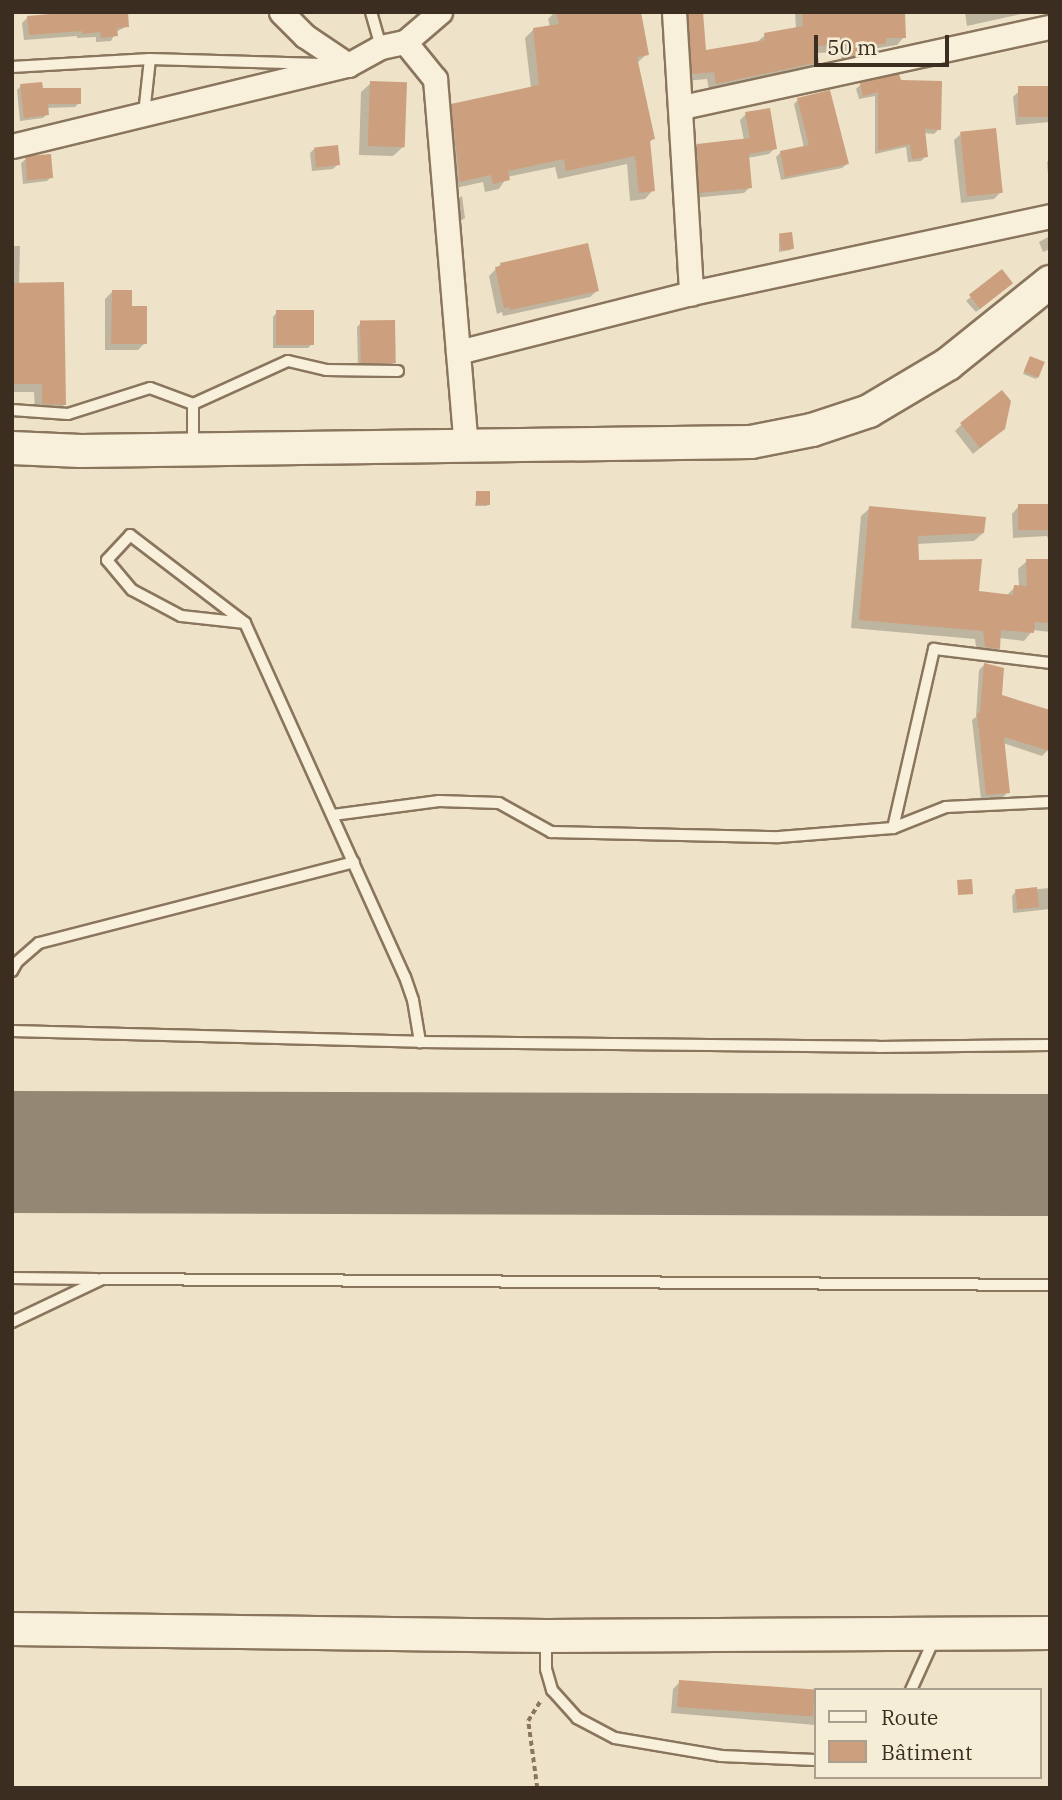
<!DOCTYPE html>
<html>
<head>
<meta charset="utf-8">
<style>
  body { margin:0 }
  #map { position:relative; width:1062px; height:1800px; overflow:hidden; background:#eee3c8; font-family:"IBM Plex Serif",serif }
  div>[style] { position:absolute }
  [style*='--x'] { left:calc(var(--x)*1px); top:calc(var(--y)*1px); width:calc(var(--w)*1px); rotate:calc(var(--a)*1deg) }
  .shadow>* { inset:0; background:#0003 }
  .runway>* { height:122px; margin:-61px; padding:0 61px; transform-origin:61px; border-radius:61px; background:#948874 }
  .building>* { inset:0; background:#cc9f7e; transform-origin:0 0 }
  .path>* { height:3.5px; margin-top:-1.75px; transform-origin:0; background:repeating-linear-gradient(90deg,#8a755d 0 5px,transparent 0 8.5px) }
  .roads { filter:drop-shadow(2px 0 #8a755d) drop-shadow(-2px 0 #8a755d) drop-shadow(0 2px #8a755d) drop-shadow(0 -2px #8a755d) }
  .lane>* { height:10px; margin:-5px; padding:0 5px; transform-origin:5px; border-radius:5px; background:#f9f0db }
  .street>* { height:23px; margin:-11.5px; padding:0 11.5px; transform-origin:11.5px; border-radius:11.5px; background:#f9f0db }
  .secondary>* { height:32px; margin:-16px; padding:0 16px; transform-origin:16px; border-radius:16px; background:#f9f0db }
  span { translate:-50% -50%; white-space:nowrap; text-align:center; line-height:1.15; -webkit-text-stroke:6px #f6edd7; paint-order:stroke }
  .frame { position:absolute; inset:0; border:14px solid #3b2d20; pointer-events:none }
  .legend { position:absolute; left:814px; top:1688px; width:228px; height:91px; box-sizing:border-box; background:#f6edd7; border:2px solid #aba08e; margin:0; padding:9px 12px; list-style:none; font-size:21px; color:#3b2d20 }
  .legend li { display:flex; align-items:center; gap:14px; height:35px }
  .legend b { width:35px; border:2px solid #aba08e }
  .scale { position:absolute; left:814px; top:35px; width:135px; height:32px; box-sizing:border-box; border:4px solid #3b2d20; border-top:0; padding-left:9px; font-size:21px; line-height:24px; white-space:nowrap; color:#3b2d20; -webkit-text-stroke:5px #f6edd7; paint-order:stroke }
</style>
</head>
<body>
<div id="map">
  <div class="shadow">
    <div style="clip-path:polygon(555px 12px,632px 12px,647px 54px,637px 63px,653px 139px,649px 143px,653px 190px,645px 199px,630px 201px,627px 164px,558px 179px,555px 167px,507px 177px,499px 189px,485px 192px,483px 182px,451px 189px,443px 114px,452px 106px,531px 88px,525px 38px,533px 30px,550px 27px,548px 19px)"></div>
    <div style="clip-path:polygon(686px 12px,702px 12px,704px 52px,756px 43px,765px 35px,796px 29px,795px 12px,904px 12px,904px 37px,897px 45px,860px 51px,852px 61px,842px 63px,841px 52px,815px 53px,817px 61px,810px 69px,709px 90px,707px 79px,685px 81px,680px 18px)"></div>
    <div style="clip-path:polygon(965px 12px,1030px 12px,967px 26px)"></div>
    <div style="clip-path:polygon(28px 17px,127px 26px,116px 32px,111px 41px,96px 42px,96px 37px,77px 38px,77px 36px,24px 40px,22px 23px)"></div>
    <div style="clip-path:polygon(898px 76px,939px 129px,934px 134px,923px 133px,926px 156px,921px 161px,908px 162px,906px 147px,875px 154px,875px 96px,859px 99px,856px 89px,861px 84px)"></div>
    <div style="clip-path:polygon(371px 83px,403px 147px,393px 156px,359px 155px,361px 92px)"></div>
    <div style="clip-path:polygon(21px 86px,41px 90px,79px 103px,75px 107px,47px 108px,47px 114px,43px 118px,20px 121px,17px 90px)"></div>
    <div style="clip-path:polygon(1050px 88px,1050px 122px,1016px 125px,1013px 97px,1019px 91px)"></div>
    <div style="clip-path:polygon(798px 100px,847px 164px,842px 168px,781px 180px,776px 157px,781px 152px,804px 148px,794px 104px)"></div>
    <div style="clip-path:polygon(746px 114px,775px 148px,769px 154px,747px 158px,750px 187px,744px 193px,693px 198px,691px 152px,698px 145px,744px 140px,740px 120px)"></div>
    <div style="clip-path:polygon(961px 134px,1001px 192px,994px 199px,961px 203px,954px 140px)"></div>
    <div style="clip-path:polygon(314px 149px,338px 164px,333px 169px,312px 171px,310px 153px)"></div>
    <div style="clip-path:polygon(26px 159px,51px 177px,47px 181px,23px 184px,21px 163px)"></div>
    <div style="clip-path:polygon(1050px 159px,1050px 175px,1048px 175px,1047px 162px)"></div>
    <div style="clip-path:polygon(462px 196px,465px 218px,457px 223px,455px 201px)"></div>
    <div style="clip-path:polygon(779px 236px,792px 249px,790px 250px,779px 252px)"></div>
    <div style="clip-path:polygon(1050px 236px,1050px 249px,1043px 252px,1039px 242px)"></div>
    <div style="clip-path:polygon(12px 246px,20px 246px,19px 285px,64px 405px,56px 413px,35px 412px,34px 392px,12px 392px)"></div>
    <div style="clip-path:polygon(501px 264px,597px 291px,590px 297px,503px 316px,502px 312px,497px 314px,489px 276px)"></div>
    <div style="clip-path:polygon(1007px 287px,976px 312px,966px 301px,971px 297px)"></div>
    <div style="clip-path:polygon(112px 292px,131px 308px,145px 343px,138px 350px,105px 350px,105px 299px)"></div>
    <div style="clip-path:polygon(277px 312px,312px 344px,308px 348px,273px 348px,273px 317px)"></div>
    <div style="clip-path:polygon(361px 323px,394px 362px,390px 367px,358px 366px,357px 327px)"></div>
    <div style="clip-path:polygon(1029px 360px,1037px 378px,1036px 379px,1023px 374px)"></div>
    <div style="clip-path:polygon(962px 424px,1004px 428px,973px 454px,955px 431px)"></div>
    <div style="clip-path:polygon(477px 493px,488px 504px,487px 506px,475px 506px)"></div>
    <div style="clip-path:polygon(1050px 506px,1050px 546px,1047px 536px,1013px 538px,1012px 514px,1018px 507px)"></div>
    <div style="clip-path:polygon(870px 508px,983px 533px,974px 541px,917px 544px,917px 562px,977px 592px,1006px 596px,1015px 587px,1019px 587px,1018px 569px,1027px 561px,1050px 561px,1050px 632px,1033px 630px,1024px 641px,999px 638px,998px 648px,989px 657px,977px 655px,975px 639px,851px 628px,861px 516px)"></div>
    <div style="clip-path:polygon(984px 665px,1000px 696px,1048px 750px,1042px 756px,1003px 743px,1008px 792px,1003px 797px,981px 799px,972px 720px,976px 717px,979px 670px)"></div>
    <div style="clip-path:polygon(1050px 888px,1050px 909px,1013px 913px,1012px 896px,1016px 891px)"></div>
    <div style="clip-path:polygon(680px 1682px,815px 1692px,815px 1725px,671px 1713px,673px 1689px)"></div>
  </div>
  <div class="runway">
    <div style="--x:12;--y:1152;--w:1038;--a:0.17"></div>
  </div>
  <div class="building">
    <div style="clip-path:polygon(73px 12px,128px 12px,129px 27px,117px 28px,118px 36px,101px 38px,100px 32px,82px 34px,82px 31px,29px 35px,27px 16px)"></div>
    <div style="clip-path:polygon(556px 12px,641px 12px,649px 55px,637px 57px,655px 139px,650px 140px,655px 191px,639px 193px,635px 156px,566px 171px,564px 159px,508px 171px,510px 180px,493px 184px,491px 175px,460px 182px,451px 104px,539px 85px,533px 28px,559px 24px)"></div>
    <div style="clip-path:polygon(688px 12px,703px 12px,706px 50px,765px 40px,764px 33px,803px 26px,802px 12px,905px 12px,906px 38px,886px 38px,886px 44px,861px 45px,862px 54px,849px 56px,848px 45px,816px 46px,819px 62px,716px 84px,714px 72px,692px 74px)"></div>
    <div style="clip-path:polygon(899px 74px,901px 80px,942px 81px,941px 130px,925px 129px,928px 157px,912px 159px,910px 144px,878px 151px,878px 92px,863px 96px,860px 83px)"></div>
    <div style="left:370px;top:81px;width:37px;height:65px;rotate:2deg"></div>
    <div style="clip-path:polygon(42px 82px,43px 88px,81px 88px,81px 104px,48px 104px,49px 115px,24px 118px,20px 84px)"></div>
    <div style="left:1050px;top:86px;width:31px;height:32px;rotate:90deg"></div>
    <div style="clip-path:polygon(830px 90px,849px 164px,785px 177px,780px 151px,809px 145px,797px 98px)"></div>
    <div style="clip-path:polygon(770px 108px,777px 149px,749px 154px,752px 188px,699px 193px,697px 144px,750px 138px,745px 112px)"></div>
    <div style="left:996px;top:128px;width:65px;height:36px;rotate:84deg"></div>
    <div style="left:338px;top:145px;width:20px;height:24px;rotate:84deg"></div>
    <div style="left:51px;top:154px;width:24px;height:26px;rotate:85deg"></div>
    <div style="left:792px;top:232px;width:17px;height:13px;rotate:83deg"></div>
    <div style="clip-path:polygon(588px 243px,599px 291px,510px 310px,509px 307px,504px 308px,495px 267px,501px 266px,500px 263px)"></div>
    <div style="left:1002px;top:269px;width:18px;height:42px;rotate:52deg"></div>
    <div style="clip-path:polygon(64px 282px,66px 405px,42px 404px,42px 384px,12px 384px,12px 283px)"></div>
    <div style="clip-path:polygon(112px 290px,132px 290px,132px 306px,147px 306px,147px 344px,111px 344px)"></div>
    <div style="left:314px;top:310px;width:35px;height:38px;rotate:90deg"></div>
    <div style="left:395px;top:320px;width:43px;height:35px;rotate:89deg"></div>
    <div style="left:1030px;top:356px;width:16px;height:17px;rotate:22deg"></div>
    <div style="clip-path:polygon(1002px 390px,1011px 401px,1005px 429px,980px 448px,960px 423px)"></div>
    <div style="left:490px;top:491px;width:14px;height:14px;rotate:90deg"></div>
    <div style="left:1050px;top:504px;width:26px;height:32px;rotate:90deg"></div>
    <div style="clip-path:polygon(869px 506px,986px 517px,984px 533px,918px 536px,919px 560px,982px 559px,979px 591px,1013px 595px,1014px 585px,1027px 586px,1026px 559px,1050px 559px,1050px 623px,1035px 622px,1034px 633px,1001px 630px,1000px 649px,985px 647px,983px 631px,859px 620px)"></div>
    <div style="clip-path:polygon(984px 663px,1004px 668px,1002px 695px,1050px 710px,1050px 751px,1004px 737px,1010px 793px,986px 795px,977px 713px,980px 713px)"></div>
    <div style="left:972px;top:879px;width:15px;height:15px;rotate:86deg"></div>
    <div style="left:1037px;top:887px;width:20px;height:22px;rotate:84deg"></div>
    <div style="left:679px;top:1680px;width:136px;height:27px;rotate:4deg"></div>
  </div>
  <div class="path">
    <div style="--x:537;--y:1788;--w:68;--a:-97.7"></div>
    <div style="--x:528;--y:1721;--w:25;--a:-58"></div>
  </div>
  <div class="roads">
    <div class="lane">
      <div style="--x:371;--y:12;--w:36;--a:74"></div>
      <div style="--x:12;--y:67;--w:138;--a:-3.3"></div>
      <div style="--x:150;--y:59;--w:171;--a:1.7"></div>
      <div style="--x:144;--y:114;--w:55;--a:-83.8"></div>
      <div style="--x:193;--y:404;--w:104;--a:-24.4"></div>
      <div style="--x:288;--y:361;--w:39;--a:13"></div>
      <div style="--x:326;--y:370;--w:72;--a:0.8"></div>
      <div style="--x:12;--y:410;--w:56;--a:4.1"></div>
      <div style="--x:68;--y:414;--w:86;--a:-17.6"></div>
      <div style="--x:150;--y:388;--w:46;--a:20.4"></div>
      <div style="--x:193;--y:404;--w:43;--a:90"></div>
      <div style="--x:245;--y:623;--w:64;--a:-173.8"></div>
      <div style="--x:181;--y:616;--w:55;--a:-152"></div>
      <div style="--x:132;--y:590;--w:39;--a:-130"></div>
      <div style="--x:107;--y:560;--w:34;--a:-47"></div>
      <div style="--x:130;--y:535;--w:145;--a:37.4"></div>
      <div style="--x:245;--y:623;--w:388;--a:65.7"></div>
      <div style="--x:405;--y:977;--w:24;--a:71"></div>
      <div style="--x:413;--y:1000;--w:43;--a:80.5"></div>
      <div style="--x:333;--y:815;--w:107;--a:-7.5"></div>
      <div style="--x:439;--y:801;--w:60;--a:1.9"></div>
      <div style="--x:499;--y:803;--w:60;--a:29.1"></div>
      <div style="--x:551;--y:832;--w:228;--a:1.3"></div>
      <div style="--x:779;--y:837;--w:114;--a:-4.5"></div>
      <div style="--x:893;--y:828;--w:57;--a:-21.6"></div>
      <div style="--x:946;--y:807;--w:104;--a:-2.8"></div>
      <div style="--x:893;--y:828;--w:184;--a:-77.1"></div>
      <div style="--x:934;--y:649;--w:117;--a:6.9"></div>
      <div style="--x:12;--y:971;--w:10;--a:-61"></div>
      <div style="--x:17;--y:962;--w:29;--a:-41"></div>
      <div style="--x:39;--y:943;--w:325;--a:-14.4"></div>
      <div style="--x:12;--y:1031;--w:408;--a:1.5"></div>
      <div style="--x:420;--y:1042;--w:458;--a:0.6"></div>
      <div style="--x:878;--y:1047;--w:172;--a:-0.7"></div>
      <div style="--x:12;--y:1278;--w:85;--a:0.7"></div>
      <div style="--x:12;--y:1322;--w:100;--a:-25.5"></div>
      <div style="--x:102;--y:1279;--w:948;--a:0.36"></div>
      <div style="--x:546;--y:1640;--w:29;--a:90"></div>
      <div style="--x:546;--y:1669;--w:22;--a:74"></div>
      <div style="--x:552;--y:1690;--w:38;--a:48"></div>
      <div style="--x:577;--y:1718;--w:43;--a:27.8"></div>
      <div style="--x:615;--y:1738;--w:108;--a:9.6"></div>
      <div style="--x:721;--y:1756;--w:94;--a:2.4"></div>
      <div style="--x:911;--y:1690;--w:58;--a:-65.6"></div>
    </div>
    <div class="street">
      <div style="--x:281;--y:12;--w:34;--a:45"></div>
      <div style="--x:305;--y:36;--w:52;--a:34"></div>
      <div style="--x:674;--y:12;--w:282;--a:86.5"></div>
      <div style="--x:405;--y:42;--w:48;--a:51"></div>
      <div style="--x:435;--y:79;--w:369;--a:85.2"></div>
      <div style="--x:682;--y:107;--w:377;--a:-12.3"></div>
      <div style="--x:12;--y:146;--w:346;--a:-13.6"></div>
      <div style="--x:348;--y:65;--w:38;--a:-29"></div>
      <div style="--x:381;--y:47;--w:25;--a:-12"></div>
      <div style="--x:405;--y:42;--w:46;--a:-40.6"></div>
      <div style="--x:458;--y:352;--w:240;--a:-14.2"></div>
      <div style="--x:691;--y:293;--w:367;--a:-12.1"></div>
    </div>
    <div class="secondary">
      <div style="--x:12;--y:448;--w:69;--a:2.5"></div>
      <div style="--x:81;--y:451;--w:670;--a:-0.77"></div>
      <div style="--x:751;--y:442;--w:62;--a:-11.1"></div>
      <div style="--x:812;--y:430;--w:60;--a:-18.4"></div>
      <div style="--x:869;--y:411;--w:92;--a:-30.7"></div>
      <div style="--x:948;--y:364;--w:131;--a:-38.8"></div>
      <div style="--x:12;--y:1629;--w:534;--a:0.75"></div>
      <div style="--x:546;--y:1636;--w:504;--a:-0.34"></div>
    </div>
  </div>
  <div class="frame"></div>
  <ul class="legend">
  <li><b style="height:9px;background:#f9f0db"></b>Route</li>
  <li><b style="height:19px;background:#cc9f7e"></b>Bâtiment</li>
  </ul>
  <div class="scale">50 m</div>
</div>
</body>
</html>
